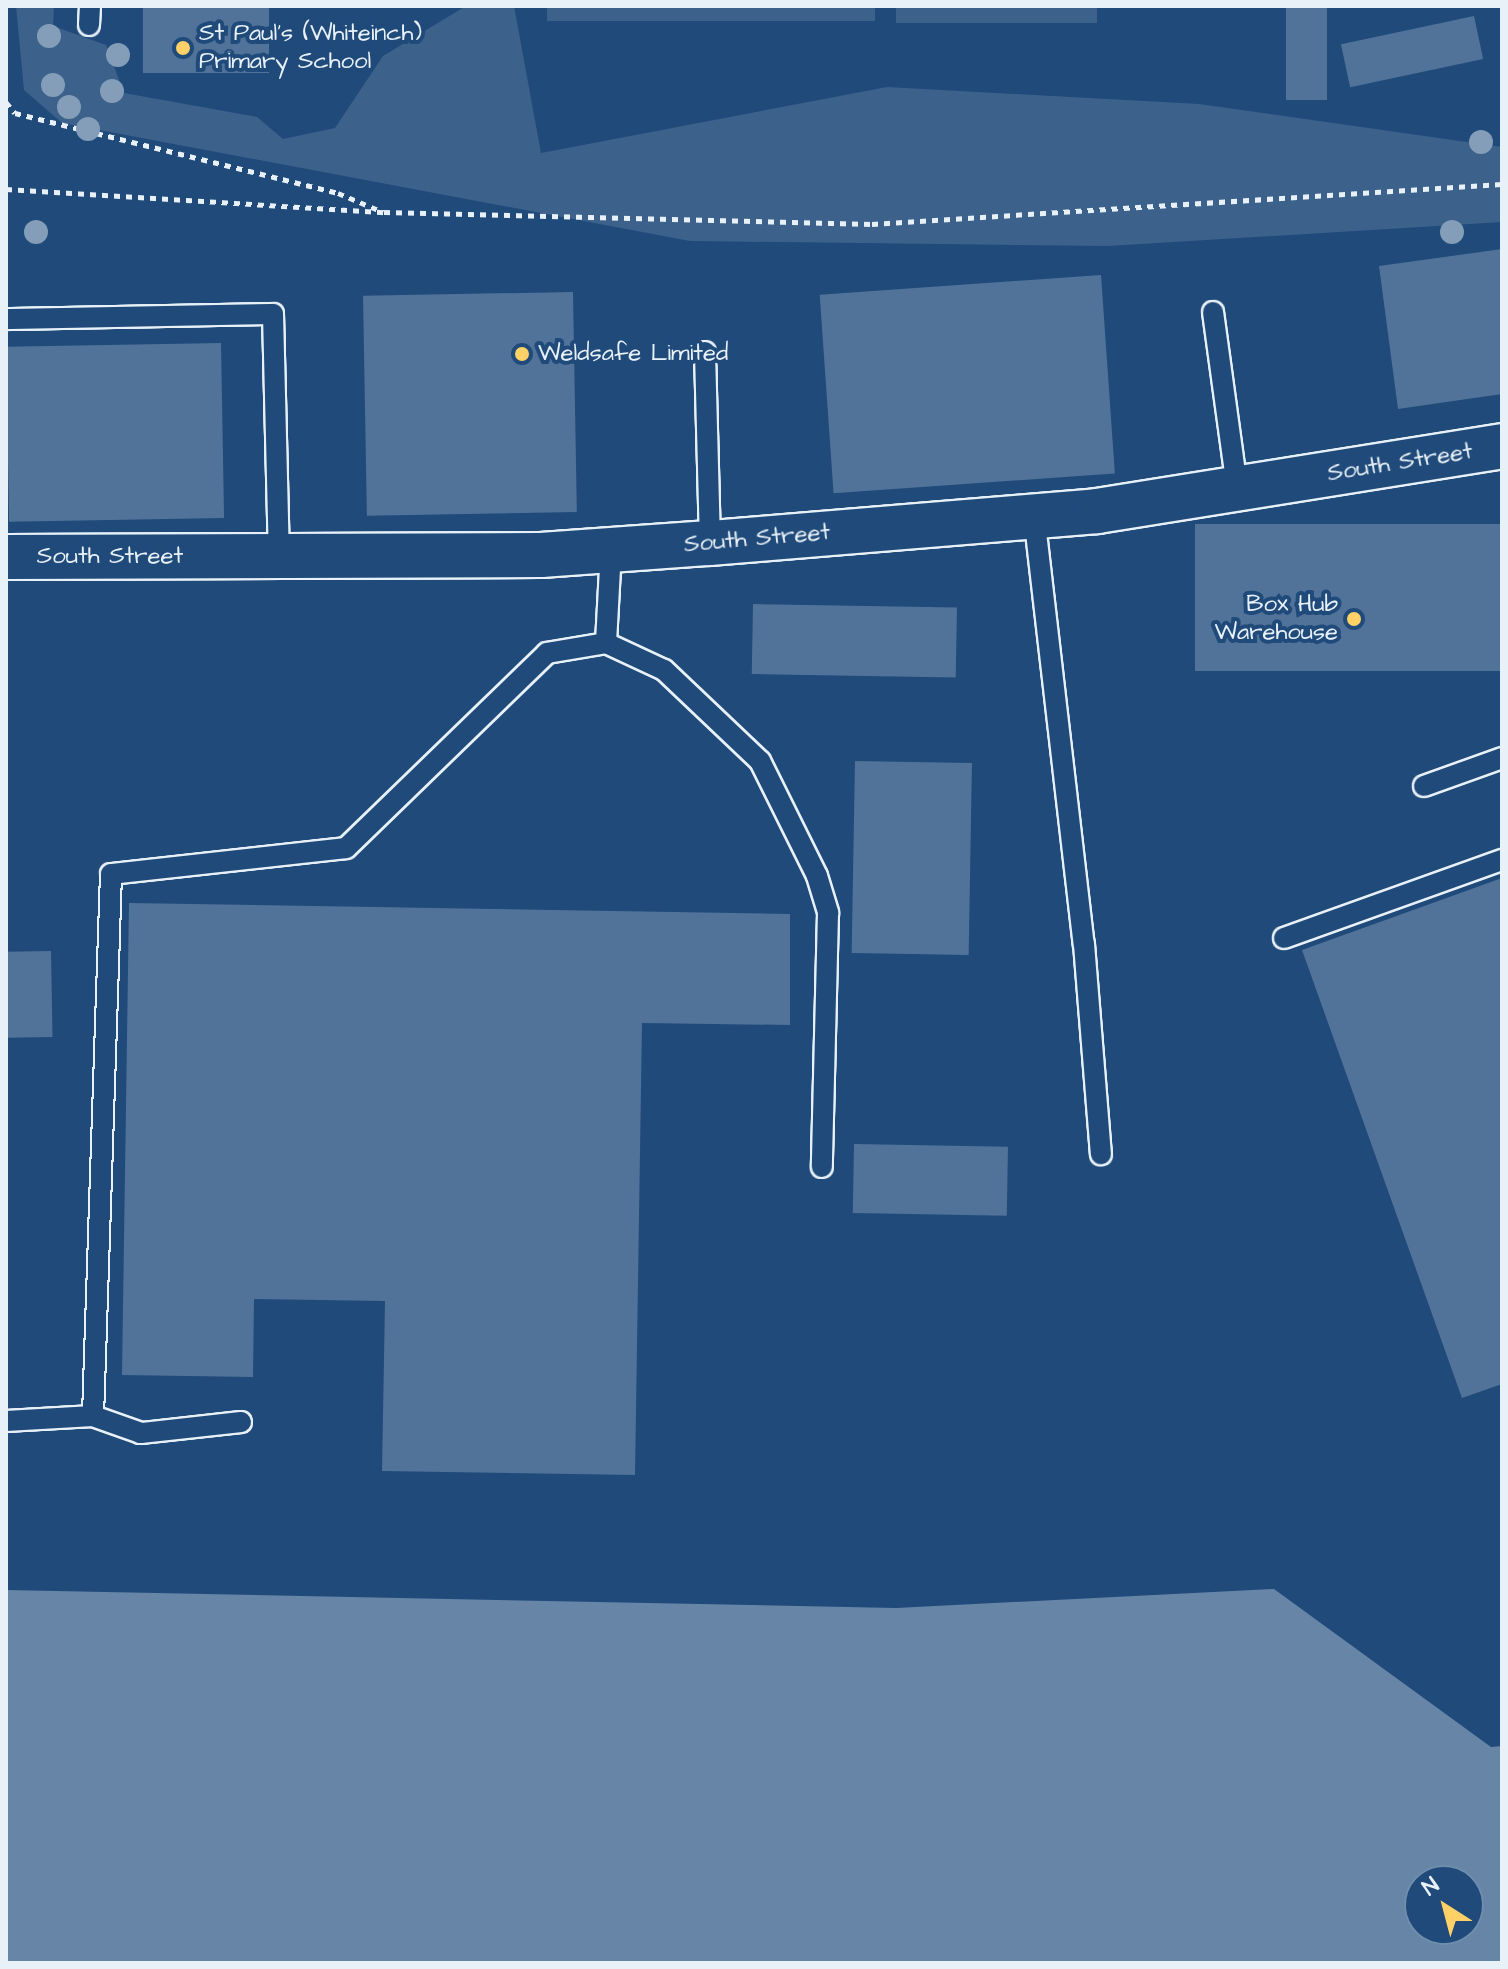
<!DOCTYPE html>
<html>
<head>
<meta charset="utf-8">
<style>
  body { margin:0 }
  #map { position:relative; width:1508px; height:1969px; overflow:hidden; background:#1f4a7a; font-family:"Architects Daughter",sans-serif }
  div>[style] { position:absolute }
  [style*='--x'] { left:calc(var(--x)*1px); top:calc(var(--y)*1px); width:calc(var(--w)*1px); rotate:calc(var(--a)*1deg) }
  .green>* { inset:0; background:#3c628c; transform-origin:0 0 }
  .water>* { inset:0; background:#6685a7 }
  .building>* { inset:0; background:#517399; transform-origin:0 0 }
  .path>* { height:5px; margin-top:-2.5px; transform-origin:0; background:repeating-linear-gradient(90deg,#e8f1f8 0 6px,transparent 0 12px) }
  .roads { filter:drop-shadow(2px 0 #e8f1f8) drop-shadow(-2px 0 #e8f1f8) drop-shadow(0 2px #e8f1f8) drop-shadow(0 -2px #e8f1f8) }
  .lane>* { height:20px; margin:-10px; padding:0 10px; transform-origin:10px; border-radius:10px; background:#1f4a7a }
  .secondary>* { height:44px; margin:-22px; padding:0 22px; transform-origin:22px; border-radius:22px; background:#1f4a7a }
  .trees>* { width:24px; height:24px; margin:-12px; border-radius:50%; background:#849eb9 }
  .dots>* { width:22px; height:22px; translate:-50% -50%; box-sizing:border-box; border:4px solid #1f4a7a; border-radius:50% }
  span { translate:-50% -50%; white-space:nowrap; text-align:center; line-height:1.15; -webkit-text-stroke:8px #1f4a7a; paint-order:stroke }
  .poi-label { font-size:24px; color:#e8f1f8 }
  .left { translate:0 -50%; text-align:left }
  .right { translate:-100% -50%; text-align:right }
  .street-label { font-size:24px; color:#e8f1f8 }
  .frame { position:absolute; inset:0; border:8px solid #e8f1f8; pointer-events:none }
  .north { position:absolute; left:1404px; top:1865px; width:80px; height:80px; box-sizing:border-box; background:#1f4a7a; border:2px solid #6f8dac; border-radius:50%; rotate:324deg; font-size:22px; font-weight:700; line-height:32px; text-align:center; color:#e8f1f8 }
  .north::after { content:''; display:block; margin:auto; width:28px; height:36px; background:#ffd166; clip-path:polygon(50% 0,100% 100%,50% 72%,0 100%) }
</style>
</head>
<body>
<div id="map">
  <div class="green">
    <div style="clip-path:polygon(16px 6px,54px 6px,53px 26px,106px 45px,124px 93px,257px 117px,283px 139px,335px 128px,383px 56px,466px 6px,514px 6px,541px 153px,887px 87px,1199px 104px,1502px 147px,1502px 222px,1108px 246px,690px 241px,62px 123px,24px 90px)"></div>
    <div style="left:547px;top:6px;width:328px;height:15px"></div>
    <div style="left:896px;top:6px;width:201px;height:17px"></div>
  </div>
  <div class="water">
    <div style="clip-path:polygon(evenodd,1274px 1589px,1491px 1747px,1502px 1746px,1502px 1963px,6px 1963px,6px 1590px,896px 1608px,1274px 1589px,1420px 1881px,1468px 1881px,1468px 1929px,1420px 1929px,1420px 1881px)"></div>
  </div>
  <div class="building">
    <div style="left:143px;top:6px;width:126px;height:67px"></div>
    <div style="left:1286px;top:6px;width:41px;height:94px"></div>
    <div style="left:1474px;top:16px;width:44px;height:136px;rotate:78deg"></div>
    <div style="clip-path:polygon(1502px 249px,1502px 394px,1398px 409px,1379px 266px)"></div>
    <div style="left:1101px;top:275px;width:199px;height:282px;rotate:86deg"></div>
    <div style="left:573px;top:292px;width:220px;height:210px;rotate:89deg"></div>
    <div style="left:221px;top:343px;width:175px;height:215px;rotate:89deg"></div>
    <div style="left:1502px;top:524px;width:147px;height:307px;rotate:90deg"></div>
    <div style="left:753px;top:604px;width:204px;height:70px;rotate:1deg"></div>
    <div style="left:855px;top:761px;width:117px;height:192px;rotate:1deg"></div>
    <div style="clip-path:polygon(1502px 878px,1502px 1384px,1462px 1398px,1302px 950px)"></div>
    <div style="clip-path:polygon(129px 903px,790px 914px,790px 1025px,642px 1023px,635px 1475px,382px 1471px,385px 1301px,254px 1299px,253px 1377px,122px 1375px)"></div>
    <div style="left:51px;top:951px;width:86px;height:45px;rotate:89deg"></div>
    <div style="left:854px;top:1144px;width:154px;height:69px;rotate:1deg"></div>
  </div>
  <div class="path">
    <div style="--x:6;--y:102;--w:14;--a:51"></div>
    <div style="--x:15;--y:113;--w:333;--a:13.9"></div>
    <div style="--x:338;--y:193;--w:49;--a:22.9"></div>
    <div style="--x:6;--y:189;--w:379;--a:3.5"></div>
    <div style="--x:384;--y:212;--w:488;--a:1.4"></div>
    <div style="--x:872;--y:224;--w:631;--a:-3.63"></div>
  </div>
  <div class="roads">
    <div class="lane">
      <div style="--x:89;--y:25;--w:19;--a:-87"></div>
      <div style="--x:1213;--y:312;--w:178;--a:82.2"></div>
      <div style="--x:6;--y:319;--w:267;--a:-1.1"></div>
      <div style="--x:273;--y:314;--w:244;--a:88.6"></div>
      <div style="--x:705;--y:352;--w:191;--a:88.5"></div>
      <div style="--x:1034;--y:515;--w:432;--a:83.4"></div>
      <div style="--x:1084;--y:944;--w:211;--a:85.4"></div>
      <div style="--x:611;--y:550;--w:93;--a:93.1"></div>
      <div style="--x:606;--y:643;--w:64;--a:25"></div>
      <div style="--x:664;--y:670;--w:132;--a:43.5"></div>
      <div style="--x:760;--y:761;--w:128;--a:63.6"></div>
      <div style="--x:817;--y:876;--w:39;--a:73"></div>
      <div style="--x:828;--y:913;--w:254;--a:91.4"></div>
      <div style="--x:1424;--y:786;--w:83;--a:-19.7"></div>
      <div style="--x:1284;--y:938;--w:232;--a:-19.7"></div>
      <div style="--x:6;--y:1421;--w:87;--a:-3.3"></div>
      <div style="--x:241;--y:1422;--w:101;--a:173.7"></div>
      <div style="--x:141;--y:1433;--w:51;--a:-160.5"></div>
      <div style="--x:93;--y:1416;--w:542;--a:-88.1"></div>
      <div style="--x:111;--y:874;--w:236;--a:-6.3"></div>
      <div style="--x:346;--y:848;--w:280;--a:-44.1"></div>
      <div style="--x:547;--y:653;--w:60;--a:-9.6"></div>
    </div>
    <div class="secondary">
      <div style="--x:6;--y:557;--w:535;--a:-0.21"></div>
      <div style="--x:541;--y:555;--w:169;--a:-4.1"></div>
      <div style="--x:710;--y:543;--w:388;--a:-4.7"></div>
      <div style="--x:1097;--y:511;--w:410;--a:-9.1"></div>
    </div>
  </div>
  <div class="trees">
    <div style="left:49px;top:36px"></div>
    <div style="left:118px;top:55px"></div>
    <div style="left:53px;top:85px"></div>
    <div style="left:112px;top:91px"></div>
    <div style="left:69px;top:107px"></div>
    <div style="left:88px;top:129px"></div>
    <div style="left:1481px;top:142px"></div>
    <div style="left:36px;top:232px"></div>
    <div style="left:1452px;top:232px"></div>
  </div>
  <div class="dots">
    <div style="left:183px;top:48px;background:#ffd166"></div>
    <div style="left:522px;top:354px;background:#ffd166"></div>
    <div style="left:1354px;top:619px;background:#ffd166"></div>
  </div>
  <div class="poi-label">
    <span class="left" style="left:199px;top:48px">St Paul's (Whiteinch)<br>Primary School</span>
    <span class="left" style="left:538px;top:354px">Weldsafe Limited</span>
    <span class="right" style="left:1338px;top:619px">Box Hub<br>Warehouse</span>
  </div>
  <div class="street-label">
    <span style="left:1400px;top:463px;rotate:-9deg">South Street</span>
    <span style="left:757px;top:539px;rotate:-5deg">South Street</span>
    <span style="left:110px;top:557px">South Street</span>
  </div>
  <div class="frame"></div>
  <div class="north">N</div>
</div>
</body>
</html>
